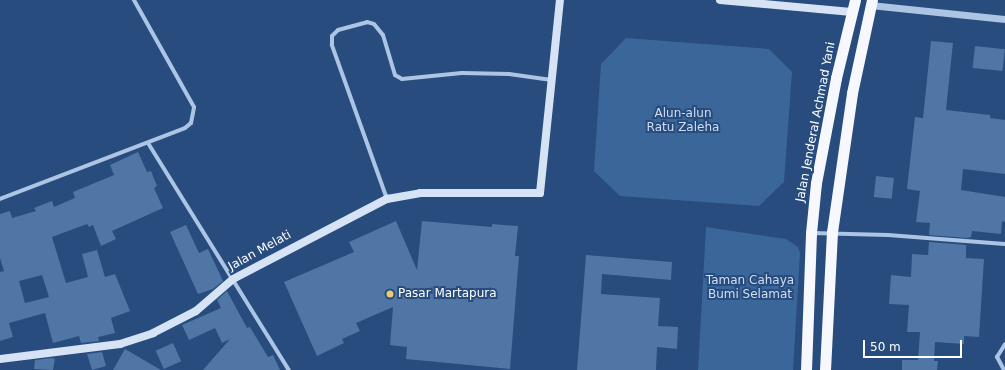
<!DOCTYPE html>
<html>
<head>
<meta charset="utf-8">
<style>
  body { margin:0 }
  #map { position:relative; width:1005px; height:370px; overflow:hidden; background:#274c7d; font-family:"DejaVu Sans",sans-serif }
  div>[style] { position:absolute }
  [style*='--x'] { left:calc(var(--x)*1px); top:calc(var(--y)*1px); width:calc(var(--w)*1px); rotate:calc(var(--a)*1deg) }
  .green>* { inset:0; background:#3a669a }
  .building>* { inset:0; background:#4f76a5; transform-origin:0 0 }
  .minor>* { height:4px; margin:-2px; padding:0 2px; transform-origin:2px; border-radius:2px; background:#acc5e5 }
  .tertiary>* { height:7px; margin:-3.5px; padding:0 3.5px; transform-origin:3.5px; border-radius:3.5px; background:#acc5e5 }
  .secondary>* { height:8px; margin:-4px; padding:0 4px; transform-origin:4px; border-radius:4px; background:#d5e3f5 }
  .trunk>* { height:11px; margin:-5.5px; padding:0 5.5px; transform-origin:5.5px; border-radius:5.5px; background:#f6f8fe }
  .dots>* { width:11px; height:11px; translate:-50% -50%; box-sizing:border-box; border:2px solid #274c7d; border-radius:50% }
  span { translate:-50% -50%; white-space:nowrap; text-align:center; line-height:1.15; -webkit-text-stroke:4px #274c7d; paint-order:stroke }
  .park-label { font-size:12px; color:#cfdff4 }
  .street-label { font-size:12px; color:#fff }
  .poi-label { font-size:12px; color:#fff }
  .left { translate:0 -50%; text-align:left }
  .scale { position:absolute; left:863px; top:340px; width:99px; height:18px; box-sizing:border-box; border:2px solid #fff; border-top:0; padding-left:5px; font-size:12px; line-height:14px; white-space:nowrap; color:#fff; -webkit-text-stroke:3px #274c7d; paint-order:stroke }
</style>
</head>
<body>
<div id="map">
  <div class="green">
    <div style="clip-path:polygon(626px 38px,769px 49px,792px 72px,784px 182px,759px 206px,620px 196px,594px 171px,601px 64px)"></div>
    <div style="clip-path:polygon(706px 227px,786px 239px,798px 247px,800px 253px,793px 370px,698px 370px)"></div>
  </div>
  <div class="building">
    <div style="clip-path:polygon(931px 41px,953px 43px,946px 110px,990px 115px,990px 118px,1005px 120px,1005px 174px,963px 169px,961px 190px,1005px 197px,1005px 222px,1002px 221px,1001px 234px,972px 231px,971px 237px,967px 238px,929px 235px,930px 223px,916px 222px,920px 191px,907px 189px,915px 117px,923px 118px)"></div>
    <div style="left:975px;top:46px;width:30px;height:22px;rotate:6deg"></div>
    <div style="clip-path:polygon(evenodd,138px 152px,147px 172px,151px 171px,157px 186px,154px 188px,163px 208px,112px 231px,116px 239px,101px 246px,93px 225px,89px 227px,87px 224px,52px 237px,66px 283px,88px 277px,82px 254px,97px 250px,105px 277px,115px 274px,130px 311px,111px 318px,115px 333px,98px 337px,99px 341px,81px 343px,79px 336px,53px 343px,45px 313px,9px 323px,13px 337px,0 341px,0 272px,4px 271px,0 258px,0 214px,10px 211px,12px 218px,36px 211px,34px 208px,52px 201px,54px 207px,75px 198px,73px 192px,114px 175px,110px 165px,138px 152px,42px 275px,49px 297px,25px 303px,19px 281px,42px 275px)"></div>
    <div style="left:876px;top:176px;width:18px;height:21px;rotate:6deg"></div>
    <div style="clip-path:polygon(396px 221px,417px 270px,422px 221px,492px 227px,492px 224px,518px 226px,515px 256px,519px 256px,510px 369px,406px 359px,407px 347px,390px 345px,393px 307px,356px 323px,360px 331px,342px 339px,344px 343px,317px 356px,284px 282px,354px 252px,349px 242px)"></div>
    <div style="clip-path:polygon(186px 225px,199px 253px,208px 249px,223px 281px,213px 289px,198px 294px,170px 232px)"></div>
    <div style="clip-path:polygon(929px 242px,966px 245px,966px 258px,984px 259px,979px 337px,964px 336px,964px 344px,935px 342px,934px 361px,938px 361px,937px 370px,902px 370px,902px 360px,918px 360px,920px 332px,907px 332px,909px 305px,889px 304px,891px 275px,911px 277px,912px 254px,928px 255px)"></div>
    <div style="clip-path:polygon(586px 255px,672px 262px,671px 280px,602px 274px,601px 294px,660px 298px,658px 326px,678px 327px,677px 349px,657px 347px,656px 370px,577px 370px)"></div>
    <div style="clip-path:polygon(227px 291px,247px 328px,250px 327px,268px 357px,273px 355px,280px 370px,203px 370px,230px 339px,222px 343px,215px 328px,189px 340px,182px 325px,221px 308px,217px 300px)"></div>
    <div style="left:173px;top:343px;width:20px;height:19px;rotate:66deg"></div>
    <div style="clip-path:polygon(125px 349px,161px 370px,113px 370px)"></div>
    <div style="clip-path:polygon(102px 352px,106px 366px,92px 370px,87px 354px)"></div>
    <div style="clip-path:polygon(51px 358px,55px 359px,53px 370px,34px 369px,35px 360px)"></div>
  </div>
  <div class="minor">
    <div style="--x:148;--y:143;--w:267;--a:58.2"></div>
    <div style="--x:0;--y:199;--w:198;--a:-21"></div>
    <div style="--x:185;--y:128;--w:8;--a:-40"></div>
    <div style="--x:191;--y:123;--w:16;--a:-79"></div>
    <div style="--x:194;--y:107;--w:123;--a:-119.3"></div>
    <div style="--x:387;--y:199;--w:164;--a:-109.7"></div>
    <div style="--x:332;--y:45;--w:9;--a:-90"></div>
    <div style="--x:332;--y:36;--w:8;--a:-45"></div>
    <div style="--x:338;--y:30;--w:30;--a:-15"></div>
    <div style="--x:367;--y:22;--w:7;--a:16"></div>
    <div style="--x:374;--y:24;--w:14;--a:51"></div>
    <div style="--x:383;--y:35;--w:42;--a:73.3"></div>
    <div style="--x:395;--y:75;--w:8;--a:30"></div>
    <div style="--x:402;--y:79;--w:60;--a:-5.7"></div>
    <div style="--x:462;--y:73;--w:47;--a:1.2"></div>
    <div style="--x:509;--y:74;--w:43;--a:7.9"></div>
    <div style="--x:812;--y:233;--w:76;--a:1.5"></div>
    <div style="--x:888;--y:235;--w:117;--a:4.4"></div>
    <div style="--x:1004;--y:370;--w:15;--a:-118"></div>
    <div style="--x:997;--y:357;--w:15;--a:-58"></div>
  </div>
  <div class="tertiary">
    <div style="--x:870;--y:5;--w:136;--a:5.9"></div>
  </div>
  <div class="secondary">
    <div style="--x:720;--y:0;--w:132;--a:5.2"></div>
    <div style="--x:0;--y:359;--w:121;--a:-7.1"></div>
    <div style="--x:120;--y:344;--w:35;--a:-18"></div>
    <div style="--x:153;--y:333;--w:48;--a:-27.1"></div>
    <div style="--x:196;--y:311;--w:49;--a:-40.9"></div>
    <div style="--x:233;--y:279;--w:174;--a:-27.5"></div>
    <div style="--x:387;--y:199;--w:34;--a:-10"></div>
    <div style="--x:420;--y:193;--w:120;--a:0"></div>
    <div style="--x:540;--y:193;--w:194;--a:-84.1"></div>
  </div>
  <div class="trunk">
    <div style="--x:806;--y:370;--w:137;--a:-87.9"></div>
    <div style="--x:811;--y:233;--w:50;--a:-84.3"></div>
    <div style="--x:816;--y:183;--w:107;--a:-79.2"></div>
    <div style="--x:836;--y:78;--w:80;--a:-76.3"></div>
    <div style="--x:825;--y:370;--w:138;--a:-87.1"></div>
    <div style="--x:832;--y:232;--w:140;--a:-81.8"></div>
    <div style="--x:852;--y:93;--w:95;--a:-77.9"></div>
  </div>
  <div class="dots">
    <div style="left:390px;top:294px;background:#edca72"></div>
  </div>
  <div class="park-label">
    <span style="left:683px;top:121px">Alun-alun<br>Ratu Zaleha</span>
    <span style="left:750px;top:288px">Taman Cahaya<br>Bumi Selamat</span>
  </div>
  <div class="street-label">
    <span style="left:816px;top:122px;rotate:-79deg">Jalan Jenderal Achmad Yani</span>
    <span style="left:260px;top:251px;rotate:-29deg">Jalan Melati</span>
  </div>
  <div class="poi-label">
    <span class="left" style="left:398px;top:294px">Pasar Martapura</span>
  </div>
  <div class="scale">50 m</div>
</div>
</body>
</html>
